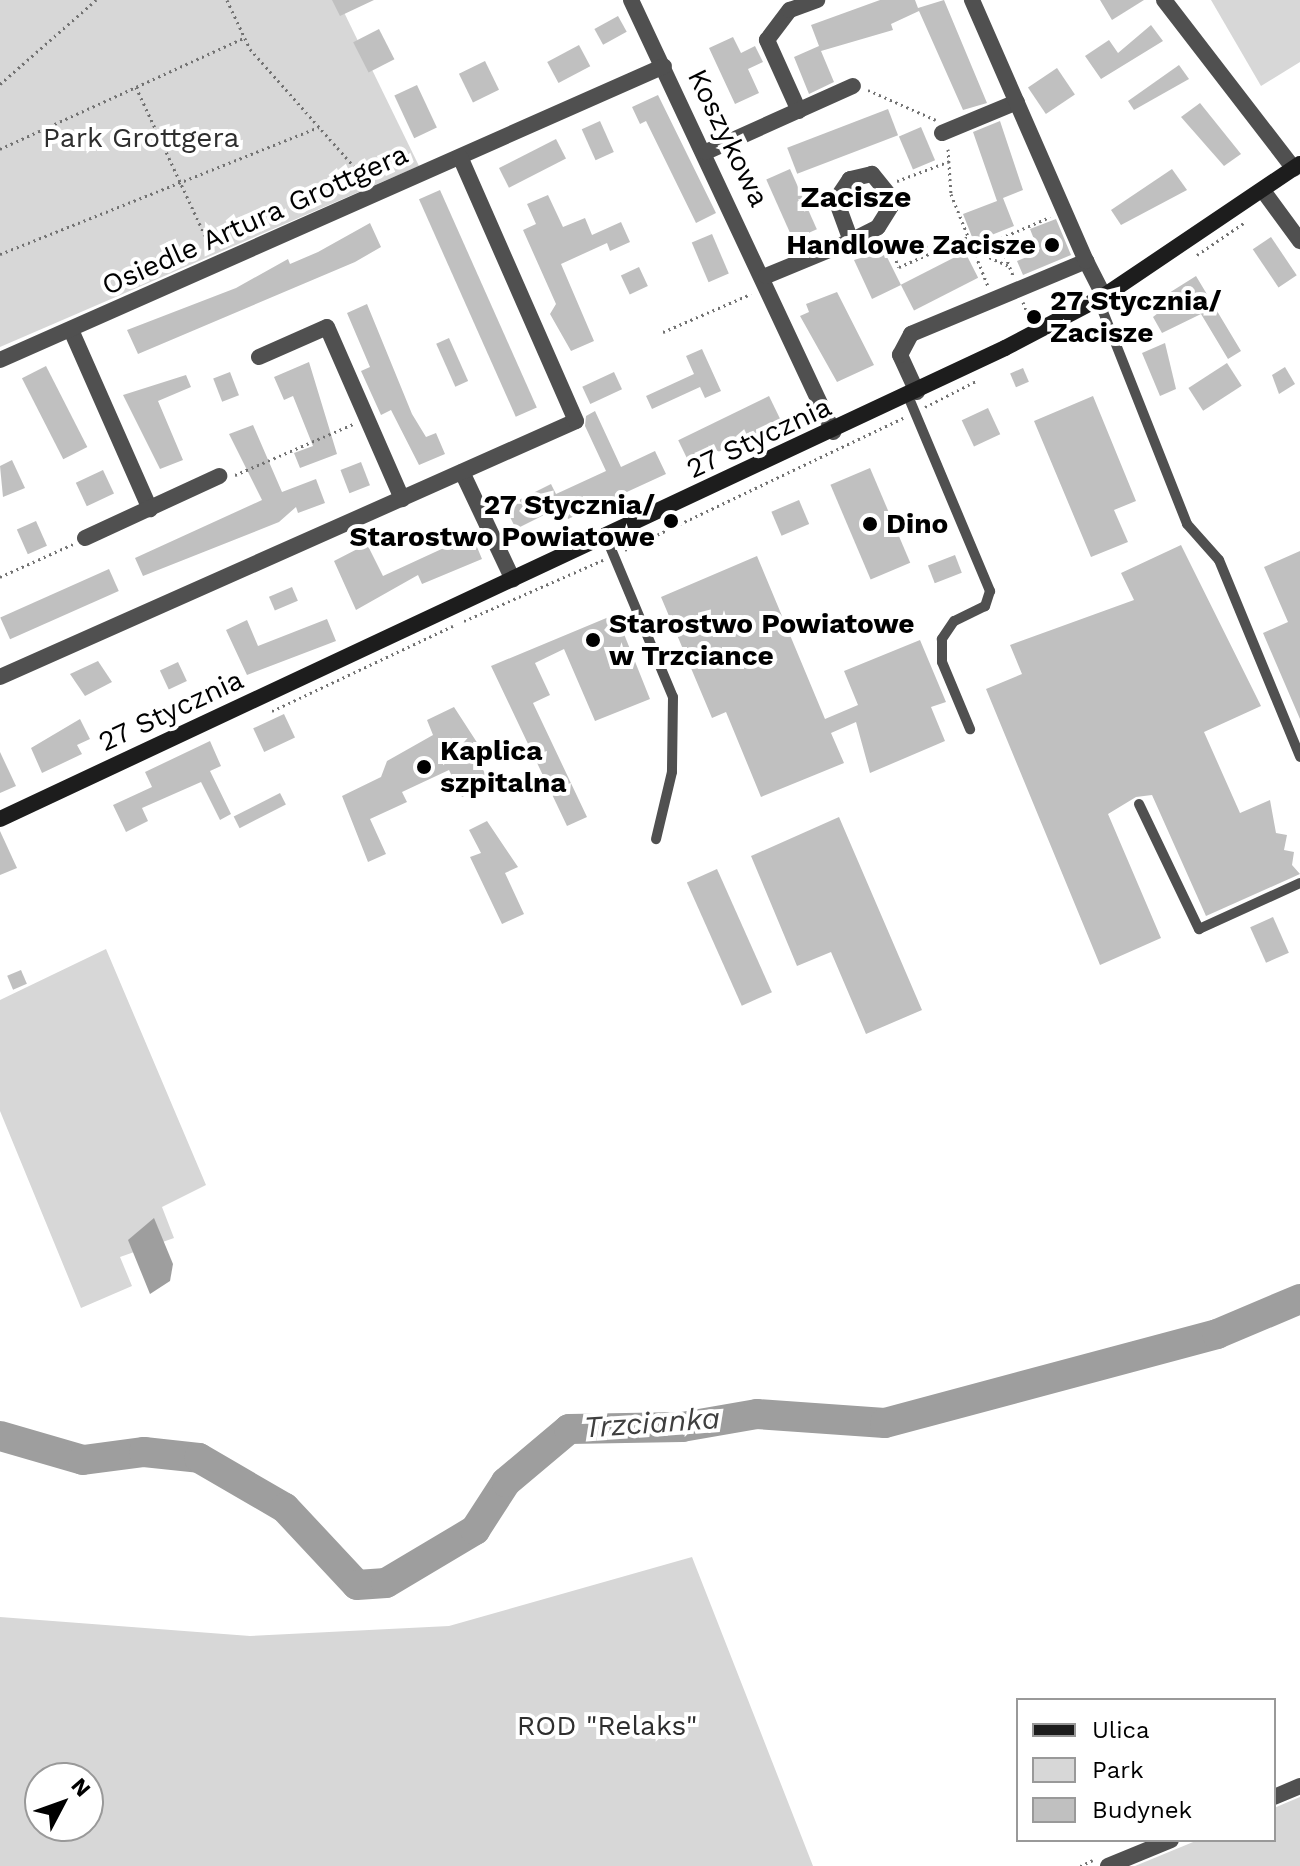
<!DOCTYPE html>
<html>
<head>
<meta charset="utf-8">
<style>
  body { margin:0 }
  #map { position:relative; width:1300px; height:1866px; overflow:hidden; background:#fff; font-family:"Work Sans",sans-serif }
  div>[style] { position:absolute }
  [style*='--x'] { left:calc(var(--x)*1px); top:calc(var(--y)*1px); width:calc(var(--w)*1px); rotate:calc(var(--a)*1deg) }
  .green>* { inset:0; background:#d7d7d7 }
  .water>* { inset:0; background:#9e9e9e }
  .river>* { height:30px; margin:-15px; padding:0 15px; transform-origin:15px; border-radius:15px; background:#9e9e9e }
  .building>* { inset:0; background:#c0c0c0; transform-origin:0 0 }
  .path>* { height:3px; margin-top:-1.5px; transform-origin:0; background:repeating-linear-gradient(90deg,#727272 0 2px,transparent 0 6px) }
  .lane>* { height:10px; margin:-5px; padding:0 5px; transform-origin:5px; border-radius:5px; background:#505050 }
  .street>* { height:16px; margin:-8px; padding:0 8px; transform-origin:8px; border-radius:8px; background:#505050 }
  .secondary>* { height:16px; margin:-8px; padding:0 8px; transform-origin:8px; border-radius:8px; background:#1d1d1d }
  .dots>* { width:22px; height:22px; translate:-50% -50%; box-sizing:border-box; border:4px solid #fff; border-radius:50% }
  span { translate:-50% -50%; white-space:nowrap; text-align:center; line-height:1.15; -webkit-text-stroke:8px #fff; paint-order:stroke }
  .park-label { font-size:28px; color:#2e2e2e }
  .street-label { font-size:28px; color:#000 }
  .poi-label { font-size:28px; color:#000; font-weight:700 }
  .right { translate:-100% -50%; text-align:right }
  .left { translate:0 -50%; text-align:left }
  .neighbourhood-label { font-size:30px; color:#000; font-weight:700 }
  .water-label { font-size:30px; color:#3f3f3f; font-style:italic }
  .legend { position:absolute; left:1016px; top:1698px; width:260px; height:144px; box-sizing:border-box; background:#fff; border:2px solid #999; margin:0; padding:10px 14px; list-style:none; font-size:24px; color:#000 }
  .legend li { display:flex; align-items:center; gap:16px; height:40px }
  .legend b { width:40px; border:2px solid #999 }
  .north { position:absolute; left:24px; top:1762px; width:80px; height:80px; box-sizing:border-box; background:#fff; border:2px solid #999; border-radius:50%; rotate:49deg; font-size:22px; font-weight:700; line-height:32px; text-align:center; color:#000 }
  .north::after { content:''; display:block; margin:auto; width:28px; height:36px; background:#000; clip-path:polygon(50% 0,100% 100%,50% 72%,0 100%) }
</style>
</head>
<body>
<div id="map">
  <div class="green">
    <div style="clip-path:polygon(0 0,338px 0,419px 166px,0 347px)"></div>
    <div style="clip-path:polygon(1211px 0,1300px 0,1300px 62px,1261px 86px)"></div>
    <div style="clip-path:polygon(106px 949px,206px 1185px,162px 1207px,174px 1238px,120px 1257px,132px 1286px,81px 1308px,0 1111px,0 1000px)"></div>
    <div style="clip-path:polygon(evenodd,692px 1557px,813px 1866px,0 1866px,0 1617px,250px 1636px,449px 1626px,692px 1557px,40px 1778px,88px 1778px,88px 1826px,40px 1826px,40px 1778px)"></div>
    <div style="clip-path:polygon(1300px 1797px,1300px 1866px,1135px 1866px,1198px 1840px,1274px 1840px,1274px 1808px)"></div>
  </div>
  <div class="water">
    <div style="clip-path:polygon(154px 1218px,173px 1264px,170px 1281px,150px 1294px,128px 1240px)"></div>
  </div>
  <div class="river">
    <div style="--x:0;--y:1436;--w:86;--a:16.1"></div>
    <div style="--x:83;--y:1460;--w:62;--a:-7.5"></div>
    <div style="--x:144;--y:1452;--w:55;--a:6.2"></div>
    <div style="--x:199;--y:1458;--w:99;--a:30.2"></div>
    <div style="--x:285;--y:1508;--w:105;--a:46.9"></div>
    <div style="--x:357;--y:1585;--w:29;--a:-4"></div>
    <div style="--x:386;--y:1583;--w:104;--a:-30.8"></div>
    <div style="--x:475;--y:1530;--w:57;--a:-57.1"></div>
    <div style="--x:506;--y:1482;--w:82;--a:-40.1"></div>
    <div style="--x:569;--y:1429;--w:113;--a:-1"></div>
    <div style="--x:682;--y:1427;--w:76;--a:-9.8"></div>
    <div style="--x:757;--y:1414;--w:128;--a:4"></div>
    <div style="--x:885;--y:1423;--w:344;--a:-15"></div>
    <div style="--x:1217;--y:1334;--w:90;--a:-22.9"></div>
  </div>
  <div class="building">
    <div style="clip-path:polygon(332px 0,374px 0,340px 16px)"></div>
    <div style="clip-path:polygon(880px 0,915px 0,918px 8px,944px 0,987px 103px,963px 110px,919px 11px,891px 24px,893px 30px,821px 51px,834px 82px,809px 94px,794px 57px,819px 46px,811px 25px)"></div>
    <div style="clip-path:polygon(1100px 0,1144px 0,1112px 20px)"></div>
    <div style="left:618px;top:16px;width:18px;height:27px;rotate:61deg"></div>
    <div style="clip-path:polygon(1151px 25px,1163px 41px,1101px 79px,1085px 56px,1109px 40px,1118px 53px)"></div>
    <div style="left:379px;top:29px;width:34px;height:29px;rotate:63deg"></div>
    <div style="clip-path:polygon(733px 37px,741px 53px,755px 46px,763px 62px,748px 69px,759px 93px,735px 104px,709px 48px)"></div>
    <div style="left:579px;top:45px;width:24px;height:36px;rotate:62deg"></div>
    <div style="left:485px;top:61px;width:32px;height:29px;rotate:64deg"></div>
    <div style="clip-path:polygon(1179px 65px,1189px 79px,1134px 110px,1128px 101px)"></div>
    <div style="left:1057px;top:68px;width:32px;height:35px;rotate:56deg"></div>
    <div style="left:417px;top:85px;width:47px;height:25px;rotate:65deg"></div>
    <div style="clip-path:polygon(658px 95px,716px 213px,696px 223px,646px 121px,640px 124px,632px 107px)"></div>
    <div style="clip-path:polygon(1200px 103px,1241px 154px,1224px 166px,1181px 117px)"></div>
    <div style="left:888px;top:109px;width:28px;height:108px;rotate:69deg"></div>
    <div style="left:600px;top:121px;width:34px;height:20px;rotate:66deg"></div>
    <div style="clip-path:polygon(1000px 121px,1023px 190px,1003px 198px,1014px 226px,974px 242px,963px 214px,997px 201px,973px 132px)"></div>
    <div style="left:921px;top:127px;width:36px;height:24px;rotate:67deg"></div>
    <div style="left:556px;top:139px;width:22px;height:64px;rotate:63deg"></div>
    <div style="left:790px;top:169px;width:66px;height:26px;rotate:66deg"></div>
    <div style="clip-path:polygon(1172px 169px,1187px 190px,1121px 225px,1111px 210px)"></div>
    <div style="left:440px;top:190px;width:238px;height:23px;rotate:66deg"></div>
    <div style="clip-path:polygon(548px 195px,563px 227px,585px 218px,592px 235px,621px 222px,630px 242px,610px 251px,607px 243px,561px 264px,594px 341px,571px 351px,550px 314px,556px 304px,523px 230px,536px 224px,527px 204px)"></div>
    <div style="clip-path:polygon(1056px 219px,1071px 255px,1023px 275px,1017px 261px,1039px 252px,1030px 229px)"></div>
    <div style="clip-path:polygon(370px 223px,381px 247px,355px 262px,138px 354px,127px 330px,236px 288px,288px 259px,290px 264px,318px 252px)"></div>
    <div style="left:712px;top:234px;width:43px;height:22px;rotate:67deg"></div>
    <div style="left:1271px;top:237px;width:46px;height:22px;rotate:56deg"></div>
    <div style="clip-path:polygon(884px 251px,901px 285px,872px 299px,854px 260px)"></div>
    <div style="left:965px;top:252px;width:29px;height:72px;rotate:63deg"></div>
    <div style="left:639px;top:267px;width:21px;height:20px;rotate:65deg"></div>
    <div style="clip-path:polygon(1196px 276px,1241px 351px,1228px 359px,1201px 314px,1162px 333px,1153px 317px,1158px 313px,1153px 303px)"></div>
    <div style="clip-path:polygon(837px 292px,874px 365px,837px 382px,800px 316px,809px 312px,806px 304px)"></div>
    <div style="clip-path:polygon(367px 304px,412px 414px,426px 437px,436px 433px,445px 454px,419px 465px,391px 410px,381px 415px,361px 371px,370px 367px,347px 313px)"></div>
    <div style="left:449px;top:338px;width:47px;height:14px;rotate:66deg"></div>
    <div style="clip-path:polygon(1165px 343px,1176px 389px,1160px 396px,1142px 353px)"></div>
    <div style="clip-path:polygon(702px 349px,721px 391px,705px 398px,700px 387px,652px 409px,646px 396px,694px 374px,686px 356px)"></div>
    <div style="clip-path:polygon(309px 362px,337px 454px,300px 468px,294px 453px,313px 446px,293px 396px,284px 400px,274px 377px)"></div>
    <div style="left:1227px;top:363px;width:27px;height:46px;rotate:57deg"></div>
    <div style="left:46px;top:366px;width:91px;height:27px;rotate:63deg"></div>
    <div style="clip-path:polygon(1285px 367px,1295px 384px,1279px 394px,1272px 375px)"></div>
    <div style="left:1023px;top:368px;width:15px;height:14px;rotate:67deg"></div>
    <div style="left:230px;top:372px;width:25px;height:18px;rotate:69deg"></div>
    <div style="left:614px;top:372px;width:19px;height:35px;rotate:65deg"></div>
    <div style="clip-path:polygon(186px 375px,191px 387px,158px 401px,183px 460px,160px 469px,123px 395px)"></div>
    <div style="left:769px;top:396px;width:28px;height:101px;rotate:64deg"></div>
    <div style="clip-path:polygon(1093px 396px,1136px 501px,1114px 510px,1128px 542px,1091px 557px,1034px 421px)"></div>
    <div style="left:988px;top:408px;width:29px;height:29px;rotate:65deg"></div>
    <div style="clip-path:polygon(595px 411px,621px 467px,655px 451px,666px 474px,568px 519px,562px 506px,516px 529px,505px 507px,551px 484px,556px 494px,606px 471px,585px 426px,586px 416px)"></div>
    <div style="clip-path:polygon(253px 425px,282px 492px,316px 479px,325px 503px,298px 513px,296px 507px,279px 522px,143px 576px,135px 558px,262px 500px,229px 434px)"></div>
    <div style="clip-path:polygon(12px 460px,25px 488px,3px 497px,0 466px)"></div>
    <div style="left:361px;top:462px;width:25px;height:22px;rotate:69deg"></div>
    <div style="left:870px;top:468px;width:103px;height:43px;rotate:67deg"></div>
    <div style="left:103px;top:470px;width:26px;height:30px;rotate:65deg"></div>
    <div style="left:799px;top:500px;width:26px;height:30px;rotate:67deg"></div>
    <div style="left:36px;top:521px;width:27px;height:21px;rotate:66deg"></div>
    <div style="clip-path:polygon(472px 535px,482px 559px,422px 584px,418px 575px,356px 610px,334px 561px,367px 544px,383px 576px)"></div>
    <div style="clip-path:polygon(1181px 545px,1261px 706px,1204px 732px,1240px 813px,1270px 800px,1276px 833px,1287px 835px,1284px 850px,1294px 852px,1292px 865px,1300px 874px,1206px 916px,1152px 795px,1136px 797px,1108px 814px,1161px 938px,1100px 965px,986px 689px,1022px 674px,1010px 645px,1134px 600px,1121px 573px)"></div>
    <div style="clip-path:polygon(1300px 551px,1300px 719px,1263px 633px,1288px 622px,1264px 567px)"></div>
    <div style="left:955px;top:555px;width:19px;height:29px;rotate:69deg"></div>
    <div style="clip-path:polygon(757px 556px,825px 719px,858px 705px,844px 671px,920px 640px,946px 702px,931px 707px,945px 741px,870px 773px,856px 722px,831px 733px,844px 763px,761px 797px,726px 712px,712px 718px,661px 597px)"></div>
    <div style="left:109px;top:569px;width:24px;height:119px;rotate:66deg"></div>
    <div style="left:292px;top:587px;width:15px;height:25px;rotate:67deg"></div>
    <div style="clip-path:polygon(616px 614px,650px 699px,595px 721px,564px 649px,535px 663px,550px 695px,533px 703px,587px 817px,567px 826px,491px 666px)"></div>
    <div style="clip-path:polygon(327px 619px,336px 641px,247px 675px,226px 630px,247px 620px,258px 646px)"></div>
    <div style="clip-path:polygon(98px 661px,112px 682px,85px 696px,70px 674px)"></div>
    <div style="left:178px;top:662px;width:21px;height:20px;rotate:65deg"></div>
    <div style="clip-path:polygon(454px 707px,478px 744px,472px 747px,490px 784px,462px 797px,449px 770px,402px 792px,407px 802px,370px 819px,386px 854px,368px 862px,342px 796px,381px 777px,387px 761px,433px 735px,427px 720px)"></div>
    <div style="left:284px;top:714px;width:26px;height:34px;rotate:65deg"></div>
    <div style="clip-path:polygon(80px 719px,90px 739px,77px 745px,82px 754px,42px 773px,31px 748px)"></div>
    <div style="clip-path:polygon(210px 741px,221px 766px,210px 771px,231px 814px,220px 820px,201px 782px,142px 808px,148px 821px,126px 832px,113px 805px,152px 787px,145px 772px)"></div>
    <div style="clip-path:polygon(0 752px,16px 786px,0 793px)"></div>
    <div style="left:280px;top:793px;width:13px;height:52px;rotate:63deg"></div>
    <div style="clip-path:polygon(839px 817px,922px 1010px,866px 1034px,831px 952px,797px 966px,751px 856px)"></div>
    <div style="clip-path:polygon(487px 821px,518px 867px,505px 873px,524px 914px,502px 924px,470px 857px,481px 853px,469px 830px)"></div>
    <div style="clip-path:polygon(0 831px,17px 868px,0 875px)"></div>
    <div style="left:717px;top:869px;width:135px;height:33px;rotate:66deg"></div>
    <div style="left:1273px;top:917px;width:39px;height:25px;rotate:66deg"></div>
    <div style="left:21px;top:970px;width:15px;height:15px;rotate:67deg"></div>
  </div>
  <div class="path">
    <div style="--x:227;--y:0;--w:54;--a:64.9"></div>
    <div style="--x:250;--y:49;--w:174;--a:48.5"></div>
    <div style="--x:0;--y:84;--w:128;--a:-41.2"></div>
    <div style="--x:136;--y:87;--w:181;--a:65.1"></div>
    <div style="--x:868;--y:90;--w:74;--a:23.8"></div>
    <div style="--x:0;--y:149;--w:268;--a:-24.5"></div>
    <div style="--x:948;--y:149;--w:45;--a:86.2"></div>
    <div style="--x:951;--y:194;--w:99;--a:68.1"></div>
    <div style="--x:897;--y:181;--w:57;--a:-20.7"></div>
    <div style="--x:999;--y:239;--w:40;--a:69"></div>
    <div style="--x:884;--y:244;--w:89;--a:3.9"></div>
    <div style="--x:973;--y:250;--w:39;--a:24"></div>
    <div style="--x:889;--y:244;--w:25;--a:67"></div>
    <div style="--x:899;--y:267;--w:75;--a:-23.5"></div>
    <div style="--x:973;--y:250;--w:84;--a:-23.2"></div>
    <div style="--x:0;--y:254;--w:343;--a:-21.7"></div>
    <div style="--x:1197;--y:255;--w:58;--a:-34.5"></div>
    <div style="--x:1023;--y:302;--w:14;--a:69"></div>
    <div style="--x:663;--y:332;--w:96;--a:-23.4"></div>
    <div style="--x:925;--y:407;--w:59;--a:-27"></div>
    <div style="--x:235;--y:475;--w:129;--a:-23.4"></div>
    <div style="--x:625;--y:550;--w:308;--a:-25.4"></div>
    <div style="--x:0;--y:577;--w:80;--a:-24.3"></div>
    <div style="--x:464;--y:621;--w:152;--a:-23.7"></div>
    <div style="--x:272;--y:711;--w:200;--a:-25.2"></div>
    <div style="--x:1080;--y:1866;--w:14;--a:-25"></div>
  </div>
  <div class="lane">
    <div style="--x:1098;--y:299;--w:242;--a:68.4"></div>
    <div style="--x:1187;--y:524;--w:48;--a:48.4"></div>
    <div style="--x:1219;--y:560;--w:213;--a:67.6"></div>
    <div style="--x:908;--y:396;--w:212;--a:67.2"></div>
    <div style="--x:990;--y:591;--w:16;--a:108"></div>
    <div style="--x:985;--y:606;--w:34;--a:154"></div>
    <div style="--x:954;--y:621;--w:22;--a:124"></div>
    <div style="--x:942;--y:639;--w:23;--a:90"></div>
    <div style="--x:942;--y:662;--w:73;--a:67.3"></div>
    <div style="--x:606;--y:537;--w:173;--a:67.3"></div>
    <div style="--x:673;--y:697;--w:75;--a:90.8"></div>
    <div style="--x:672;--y:772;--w:69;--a:103.4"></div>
    <div style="--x:1139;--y:804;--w:139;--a:64.4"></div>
    <div style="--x:1199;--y:929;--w:111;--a:-24.5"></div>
  </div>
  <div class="street">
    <div style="--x:631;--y:0;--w:477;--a:64.9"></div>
    <div style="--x:1164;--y:0;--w:213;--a:52.4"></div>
    <div style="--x:799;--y:111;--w:78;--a:-114.3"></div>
    <div style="--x:767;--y:40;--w:38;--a:-53"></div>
    <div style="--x:790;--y:10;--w:29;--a:-20"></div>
    <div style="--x:942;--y:133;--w:81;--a:-22.5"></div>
    <div style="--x:706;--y:152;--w:161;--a:-24.2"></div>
    <div style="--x:1264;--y:192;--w:61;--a:53.7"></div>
    <div style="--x:1086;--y:261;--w:39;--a:63"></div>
    <div style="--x:766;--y:276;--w:92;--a:-22.4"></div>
    <div style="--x:851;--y:241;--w:30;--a:-27"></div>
    <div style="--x:878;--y:227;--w:31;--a:-58"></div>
    <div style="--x:894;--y:201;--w:35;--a:-129"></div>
    <div style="--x:872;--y:174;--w:23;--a:167"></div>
    <div style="--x:850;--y:179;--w:25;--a:124"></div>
    <div style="--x:836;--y:200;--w:44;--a:69.9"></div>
    <div style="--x:71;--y:330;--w:196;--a:66.2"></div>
    <div style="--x:259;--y:357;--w:74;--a:-23.8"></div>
    <div style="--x:327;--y:327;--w:188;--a:66.4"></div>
    <div style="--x:0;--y:360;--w:726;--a:-23.88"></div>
    <div style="--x:917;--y:392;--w:41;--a:-114.7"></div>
    <div style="--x:900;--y:355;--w:24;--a:-62"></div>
    <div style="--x:911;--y:334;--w:190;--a:-22.6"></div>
    <div style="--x:1086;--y:261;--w:285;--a:-113.6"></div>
    <div style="--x:462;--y:472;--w:119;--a:64.7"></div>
    <div style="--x:85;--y:538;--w:148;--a:-24.8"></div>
    <div style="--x:0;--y:677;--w:630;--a:-23.96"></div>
    <div style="--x:576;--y:421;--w:288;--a:-113.7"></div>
    <div style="--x:1274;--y:1797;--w:28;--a:-23"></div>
    <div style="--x:1108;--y:1866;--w:68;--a:-22.4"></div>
  </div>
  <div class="secondary">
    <div style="--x:0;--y:819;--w:1110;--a:-25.11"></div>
    <div style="--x:1005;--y:348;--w:112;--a:-27.7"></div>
    <div style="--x:1104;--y:296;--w:236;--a:-34"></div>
  </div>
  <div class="dots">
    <div style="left:1052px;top:245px;background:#000"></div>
    <div style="left:1034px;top:317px;background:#000"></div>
    <div style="left:671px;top:521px;background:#000"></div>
    <div style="left:870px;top:524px;background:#000"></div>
    <div style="left:593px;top:640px;background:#000"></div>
    <div style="left:424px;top:767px;background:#000"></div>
  </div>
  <div class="park-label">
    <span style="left:141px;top:138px">Park Grottgera</span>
    <span style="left:607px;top:1726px">ROD "Relaks"</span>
  </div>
  <div class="street-label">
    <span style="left:728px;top:138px;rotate:64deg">Koszykowa</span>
    <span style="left:255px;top:220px;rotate:-24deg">Osiedle Artura Grottgera</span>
    <span style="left:759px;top:438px;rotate:-25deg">27 Stycznia</span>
    <span style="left:171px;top:711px;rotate:-25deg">27 Stycznia</span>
  </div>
  <div class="poi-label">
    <span class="right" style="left:1036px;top:245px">Handlowe Zacisze</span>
    <span class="left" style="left:1050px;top:317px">27 Stycznia/<br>Zacisze</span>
    <span class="right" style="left:655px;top:521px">27 Stycznia/<br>Starostwo Powiatowe</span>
    <span class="left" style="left:886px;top:524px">Dino</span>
    <span class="left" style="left:609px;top:640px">Starostwo Powiatowe<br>w Trzciance</span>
    <span class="left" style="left:440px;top:767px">Kaplica<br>szpitalna</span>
  </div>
  <div class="neighbourhood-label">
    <span style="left:856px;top:197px">Zacisze</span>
  </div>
  <div class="water-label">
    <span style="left:652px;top:1423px;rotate:-4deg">Trzcianka</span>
  </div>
  <ul class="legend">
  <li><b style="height:10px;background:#1d1d1d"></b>Ulica</li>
  <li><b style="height:22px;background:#d7d7d7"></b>Park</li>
  <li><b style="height:22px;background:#c0c0c0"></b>Budynek</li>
  </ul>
  <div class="north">N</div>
</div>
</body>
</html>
